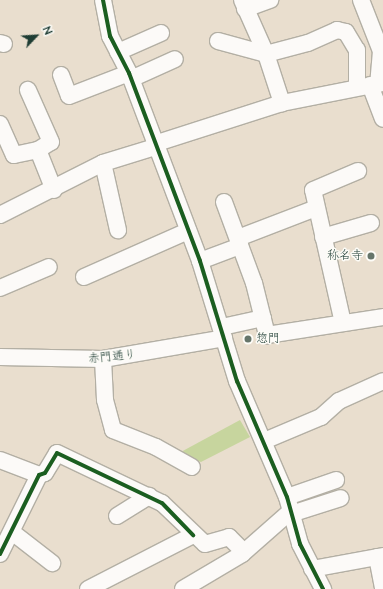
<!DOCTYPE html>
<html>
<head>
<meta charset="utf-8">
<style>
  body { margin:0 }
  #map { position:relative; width:383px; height:589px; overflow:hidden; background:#e9dece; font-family:"Architects Daughter","Klee One",sans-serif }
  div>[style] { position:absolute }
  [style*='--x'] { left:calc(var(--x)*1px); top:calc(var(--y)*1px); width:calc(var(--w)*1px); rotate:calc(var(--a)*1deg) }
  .green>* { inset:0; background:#c7d59e }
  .roads { filter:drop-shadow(1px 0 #b3afa4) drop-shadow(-1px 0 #b3afa4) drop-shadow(0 1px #b3afa4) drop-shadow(0 -1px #b3afa4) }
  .minor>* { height:16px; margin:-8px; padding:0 8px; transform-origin:8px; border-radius:8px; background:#fcfaf8 }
  .cycleway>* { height:4px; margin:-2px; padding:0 2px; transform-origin:2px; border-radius:2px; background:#1b5e20 }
  .dots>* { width:11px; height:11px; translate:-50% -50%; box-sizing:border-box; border:2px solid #fdfcf7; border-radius:50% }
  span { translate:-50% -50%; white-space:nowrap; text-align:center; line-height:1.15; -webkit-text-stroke:3px #fdfcf7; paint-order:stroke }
  .poi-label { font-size:12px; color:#1f3d34 }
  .right { translate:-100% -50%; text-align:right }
  .left { translate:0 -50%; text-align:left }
  .street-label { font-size:12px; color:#1f3d34 }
  .north { position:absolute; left:16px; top:16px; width:40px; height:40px; -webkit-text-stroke:3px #fdfcf7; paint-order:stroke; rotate:65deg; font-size:11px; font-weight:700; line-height:16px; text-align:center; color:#1f3d34 }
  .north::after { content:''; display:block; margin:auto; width:14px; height:18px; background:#1f3d34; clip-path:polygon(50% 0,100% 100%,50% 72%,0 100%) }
</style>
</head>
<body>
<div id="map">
  <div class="green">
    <div style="clip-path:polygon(240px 420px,250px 437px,201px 462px,179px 453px)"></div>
  </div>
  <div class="roads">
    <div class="minor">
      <div style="--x:103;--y:0;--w:37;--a:79"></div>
      <div style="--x:110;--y:36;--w:42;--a:62.8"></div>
      <div style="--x:129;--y:73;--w:201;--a:69.3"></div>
      <div style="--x:200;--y:261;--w:126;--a:72.9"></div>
      <div style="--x:237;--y:381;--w:126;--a:66.7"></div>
      <div style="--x:287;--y:497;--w:49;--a:74.5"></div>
      <div style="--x:300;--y:544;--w:51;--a:62.9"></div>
      <div style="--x:242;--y:0;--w:59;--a:66"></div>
      <div style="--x:266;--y:54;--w:52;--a:71.9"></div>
      <div style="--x:361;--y:0;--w:55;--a:68.6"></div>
      <div style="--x:381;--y:51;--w:33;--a:95"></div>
      <div style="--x:245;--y:9;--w:27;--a:-20"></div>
      <div style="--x:218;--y:41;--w:50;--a:15.2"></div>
      <div style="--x:266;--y:54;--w:43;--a:-14.7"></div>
      <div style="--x:308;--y:43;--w:32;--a:-24"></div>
      <div style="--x:337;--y:30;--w:9;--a:13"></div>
      <div style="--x:346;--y:32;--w:21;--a:59"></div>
      <div style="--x:357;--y:50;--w:37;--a:90"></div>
      <div style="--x:0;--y:43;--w:4;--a:14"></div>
      <div style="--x:118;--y:52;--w:47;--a:-23.8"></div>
      <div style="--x:61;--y:75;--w:22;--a:69"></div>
      <div style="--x:69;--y:96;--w:64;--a:-21"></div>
      <div style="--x:131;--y:79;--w:48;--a:-24.4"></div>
      <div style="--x:370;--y:85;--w:36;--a:69"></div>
      <div style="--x:0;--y:124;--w:34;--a:66"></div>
      <div style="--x:14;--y:155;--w:25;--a:-12"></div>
      <div style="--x:38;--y:150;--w:15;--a:-32"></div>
      <div style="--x:51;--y:142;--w:57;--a:-113.9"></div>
      <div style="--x:154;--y:144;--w:134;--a:-17.8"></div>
      <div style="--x:282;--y:103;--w:103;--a:-11.2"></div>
      <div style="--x:38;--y:150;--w:43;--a:68.2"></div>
      <div style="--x:103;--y:163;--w:69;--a:77.4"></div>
      <div style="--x:224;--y:202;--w:86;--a:69.7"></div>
      <div style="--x:254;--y:283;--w:54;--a:76"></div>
      <div style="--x:267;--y:335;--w:117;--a:-8.8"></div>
      <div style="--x:0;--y:215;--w:115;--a:-26.8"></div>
      <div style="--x:103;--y:163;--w:54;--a:-17.1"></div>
      <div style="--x:323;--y:237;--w:50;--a:-16.3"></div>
      <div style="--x:238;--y:238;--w:84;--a:-21"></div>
      <div style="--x:200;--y:261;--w:43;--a:-20.6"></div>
      <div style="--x:84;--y:277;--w:114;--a:-23.9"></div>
      <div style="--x:0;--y:288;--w:53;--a:-23.2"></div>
      <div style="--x:343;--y:323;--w:136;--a:-102.7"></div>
      <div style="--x:313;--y:190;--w:49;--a:-22.9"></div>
      <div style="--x:222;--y:327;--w:42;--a:-12.4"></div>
      <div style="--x:0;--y:357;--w:103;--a:1.1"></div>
      <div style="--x:103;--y:359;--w:123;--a:-9.8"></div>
      <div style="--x:103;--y:359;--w:41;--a:87.2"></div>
      <div style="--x:105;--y:400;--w:31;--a:75"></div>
      <div style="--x:113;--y:430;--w:46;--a:21.6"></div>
      <div style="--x:156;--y:447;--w:41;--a:29.1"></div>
      <div style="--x:264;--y:441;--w:62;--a:-22.8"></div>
      <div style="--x:321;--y:417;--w:24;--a:-42"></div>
      <div style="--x:339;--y:401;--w:48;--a:-24.4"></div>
      <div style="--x:0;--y:460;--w:42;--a:21"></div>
      <div style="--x:287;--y:497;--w:52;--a:-19.1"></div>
      <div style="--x:291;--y:514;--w:52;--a:-17.7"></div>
      <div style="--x:117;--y:516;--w:38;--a:-32"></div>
      <div style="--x:12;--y:532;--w:51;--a:37.8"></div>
      <div style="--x:0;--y:554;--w:88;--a:-63.7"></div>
      <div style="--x:39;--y:475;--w:6;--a:-18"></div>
      <div style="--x:45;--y:473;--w:23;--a:-59"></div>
      <div style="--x:57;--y:453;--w:116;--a:25.5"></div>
      <div style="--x:162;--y:503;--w:59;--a:43.6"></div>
      <div style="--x:205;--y:544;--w:25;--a:-16"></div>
      <div style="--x:229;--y:537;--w:18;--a:45"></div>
      <div style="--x:377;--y:557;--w:31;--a:79"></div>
      <div style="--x:312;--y:569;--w:72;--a:-10.4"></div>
      <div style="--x:88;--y:589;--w:118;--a:-27.2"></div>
      <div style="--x:183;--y:589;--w:69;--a:-30.7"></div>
      <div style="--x:242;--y:554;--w:65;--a:-41.3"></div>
    </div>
  </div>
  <div class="cycleway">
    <div style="--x:103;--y:0;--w:37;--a:79"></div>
    <div style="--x:110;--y:36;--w:42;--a:62.8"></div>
    <div style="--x:129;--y:73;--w:201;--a:69.3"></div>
    <div style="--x:200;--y:261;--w:126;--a:72.9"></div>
    <div style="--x:237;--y:381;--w:126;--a:66.7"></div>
    <div style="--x:287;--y:497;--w:49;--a:74.5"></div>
    <div style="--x:300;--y:544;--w:51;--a:62.9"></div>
    <div style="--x:0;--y:554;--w:88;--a:-63.7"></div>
    <div style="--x:39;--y:475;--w:6;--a:-18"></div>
    <div style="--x:45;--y:473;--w:23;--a:-59"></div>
    <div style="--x:57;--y:453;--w:116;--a:25.5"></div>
    <div style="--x:162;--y:503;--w:45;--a:45.9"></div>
  </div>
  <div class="dots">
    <div style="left:371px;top:256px;background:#66756a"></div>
    <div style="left:248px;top:339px;background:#66756a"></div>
  </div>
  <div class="poi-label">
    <span class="right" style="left:363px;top:256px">称名寺</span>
    <span class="left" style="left:256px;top:339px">惣門</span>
  </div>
  <div class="street-label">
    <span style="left:112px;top:357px;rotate:-6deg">赤門通り</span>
  </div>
  <div class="north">N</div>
</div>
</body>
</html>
